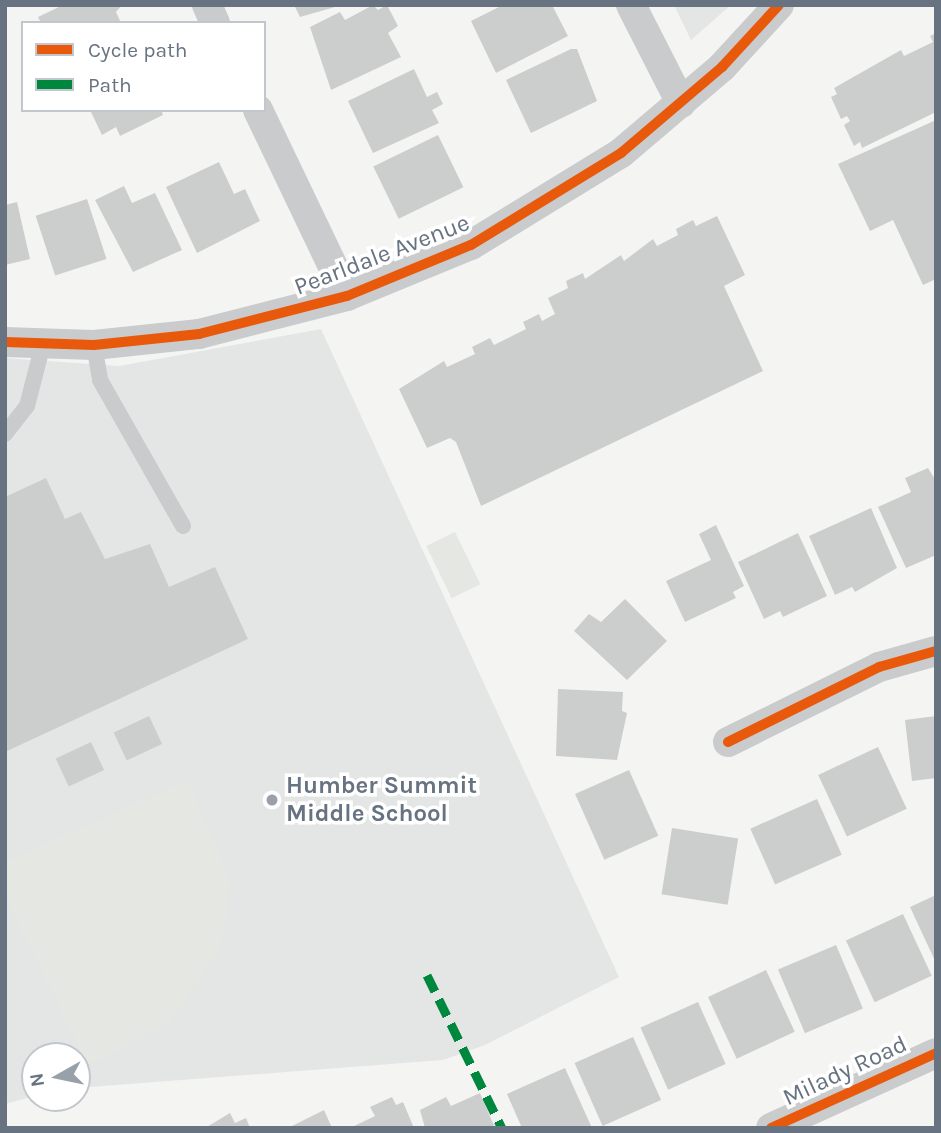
<!DOCTYPE html>
<html>
<head>
<meta charset="utf-8">
<style>
  body { margin:0 }
  #map { position:relative; width:941px; height:1133px; overflow:hidden; background:#f4f5f3; font-family:Karla,sans-serif }
  div>[style] { position:absolute }
  [style*='--x'] { left:calc(var(--x)*1px); top:calc(var(--y)*1px); width:calc(var(--w)*1px); rotate:calc(var(--a)*1deg) }
  .built>* { inset:0; background:#e4e6e6 }
  .green>* { inset:0; background:#e4e7e2; transform-origin:0 0 }
  .building>* { inset:0; background:#cccece; transform-origin:0 0 }
  .service>* { height:16px; margin:-8px; padding:0 8px; transform-origin:8px; border-radius:8px; background:#cacbcd }
  .minor>* { height:30px; margin:-15px; padding:0 15px; transform-origin:15px; border-radius:15px; background:#cacbcd }
  .quiet>* { height:9px; margin-top:-4.5px; transform-origin:0; background:repeating-linear-gradient(90deg,#00873e 0 18px,transparent 0 27px) }
  .cycleway>* { height:10px; margin:-5px; padding:0 5px; transform-origin:5px; border-radius:5px; background:#e8590c }
  .dots>* { width:19px; height:19px; translate:-50% -50%; box-sizing:border-box; border:4px solid #fff; border-radius:50% }
  span { translate:-50% -50%; white-space:nowrap; text-align:center; line-height:1.15; -webkit-text-stroke:7px #fff; paint-order:stroke }
  .street-label { font-size:24px; color:#677381 }
  .poi-label { font-size:24px; color:#677381; font-weight:700 }
  .left { translate:0 -50%; text-align:left }
  .frame { position:absolute; inset:0; border:7px solid #677381; pointer-events:none }
  .legend { position:absolute; left:21px; top:21px; width:245px; height:91px; box-sizing:border-box; background:#fff; border:2px solid #c2c7cd; margin:0; padding:9px 12px; list-style:none; font-size:21px; color:#677381 }
  .legend li { display:flex; align-items:center; gap:14px; height:35px }
  .legend b { width:35px; border:2px solid #c2c7cd }
  .north { position:absolute; left:21px; top:1042px; width:70px; height:70px; box-sizing:border-box; background:#fff; border:2px solid #c2c7cd; border-radius:50%; rotate:261deg; font-size:19px; font-weight:700; line-height:28px; text-align:center; color:#677381 }
  .north::after { content:''; display:block; margin:auto; width:24px; height:32px; background:#98a0a9; clip-path:polygon(50% 0,100% 100%,50% 72%,0 100%) }
</style>
</head>
<body>
<div id="map">
  <div class="built">
    <div style="clip-path:polygon(674px 5px,731px 5px,691px 40px)"></div>
    <div style="clip-path:polygon(321px 329px,619px 977px,485px 1045px,443px 1060px,77px 1088px,77px 1056px,35px 1056px,35px 1096px,5px 1104px,5px 358px,119px 366px)"></div>
  </div>
  <div class="green">
    <div style="left:455px;top:532px;width:58px;height:32px;rotate:64deg"></div>
    <div style="clip-path:polygon(188px 780px,230px 881px,222px 945px,171px 1022px,88px 1065px,5px 897px,5px 862px)"></div>
  </div>
  <div class="building">
    <div style="clip-path:polygon(63px 5px,122px 5px,116px 12px,121px 23px,41px 23px,38px 17px)"></div>
    <div style="clip-path:polygon(294px 5px,342px 5px,300px 17px)"></div>
    <div style="clip-path:polygon(373px 5px,378px 10px,387px 5px,398px 26px,388px 33px,401px 57px,331px 90px,310px 27px,340px 12px,345px 20px)"></div>
    <div style="clip-path:polygon(503px 5px,552px 5px,568px 36px,496px 73px,471px 21px)"></div>
    <div style="clip-path:polygon(936px 33px,936px 112px,862px 148px,860px 142px,854px 146px,844px 125px,850px 121px,847px 116px,841px 119px,831px 97px,837px 94px,834px 88px,901px 50px,904px 56px,933px 42px,930px 36px)"></div>
    <div style="clip-path:polygon(571px 49px,577px 49px,597px 101px,531px 133px,506px 80px)"></div>
    <div style="clip-path:polygon(414px 69px,427px 97px,437px 92px,443px 104px,432px 110px,439px 123px,373px 153px,348px 101px)"></div>
    <div style="clip-path:polygon(90px 110px,161px 110px,163px 115px,120px 136px,116px 127px,102px 135px)"></div>
    <div style="clip-path:polygon(936px 120px,936px 279px,923px 285px,893px 220px,870px 231px,838px 164px)"></div>
    <div style="left:438px;top:135px;width:58px;height:72px;rotate:64deg"></div>
    <div style="clip-path:polygon(219px 162px,234px 194px,245px 189px,260px 221px,197px 253px,166px 187px)"></div>
    <div style="clip-path:polygon(124px 186px,132px 203px,155px 193px,182px 250px,133px 272px,95px 200px)"></div>
    <div style="left:87px;top:199px;width:63px;height:54px;rotate:72deg"></div>
    <div style="clip-path:polygon(17px 202px,30px 259px,5px 265px,5px 205px)"></div>
    <div style="clip-path:polygon(717px 216px,745px 275px,724px 286px,763px 371px,481px 506px,456px 442px,450px 438px,427px 448px,399px 389px,444px 361px,447px 367px,475px 354px,472px 347px,490px 338px,494px 345px,526px 329px,523px 322px,539px 314px,542px 321px,555px 314px,548px 298px,568px 288px,566px 281px,583px 273px,585px 279px,621px 255px,624px 261px,653px 239px,657px 246px,678px 235px,676px 229px,693px 220px,696px 226px)"></div>
    <div style="clip-path:polygon(928px 468px,936px 481px,936px 555px,906px 568px,878px 507px,911px 492px,905px 478px)"></div>
    <div style="clip-path:polygon(46px 478px,65px 519px,81px 512px,105px 559px,150px 544px,169px 587px,215px 567px,248px 639px,5px 752px,5px 497px)"></div>
    <div style="clip-path:polygon(871px 508px,897px 568px,855px 592px,852px 587px,835px 595px,809px 536px)"></div>
    <div style="clip-path:polygon(716px 525px,744px 586px,733px 592px,736px 598px,685px 622px,666px 581px,711px 560px,699px 534px)"></div>
    <div style="clip-path:polygon(798px 533px,827px 596px,783px 617px,780px 611px,764px 619px,738px 562px)"></div>
    <div style="clip-path:polygon(625px 599px,667px 641px,627px 680px,574px 631px,589px 614px,601px 622px)"></div>
    <div style="clip-path:polygon(558px 689px,623px 692px,622px 711px,627px 713px,617px 760px,556px 756px)"></div>
    <div style="left:149px;top:716px;width:31px;height:39px;rotate:65deg"></div>
    <div style="clip-path:polygon(936px 716px,936px 778px,912px 781px,905px 720px)"></div>
    <div style="left:91px;top:742px;width:31px;height:39px;rotate:65deg"></div>
    <div style="left:878px;top:747px;width:68px;height:66px;rotate:65deg"></div>
    <div style="left:629px;top:770px;width:72px;height:59px;rotate:66deg"></div>
    <div style="left:817px;top:799px;width:61px;height:73px;rotate:66deg"></div>
    <div style="left:672px;top:828px;width:67px;height:67px;rotate:9deg"></div>
    <div style="clip-path:polygon(936px 895px,936px 963px,910px 907px)"></div>
    <div style="left:903px;top:914px;width:68px;height:63px;rotate:65deg"></div>
    <div style="left:836px;top:945px;width:69px;height:63px;rotate:67deg"></div>
    <div style="left:766px;top:970px;width:68px;height:64px;rotate:65deg"></div>
    <div style="left:698px;top:1002px;width:68px;height:63px;rotate:66deg"></div>
    <div style="left:633px;top:1037px;width:69px;height:64px;rotate:66deg"></div>
    <div style="clip-path:polygon(565px 1068px,592px 1128px,522px 1128px,507px 1094px)"></div>
    <div style="clip-path:polygon(480px 1093px,495px 1128px,425px 1128px,420px 1110px,446px 1097px,451px 1106px)"></div>
    <div style="clip-path:polygon(392px 1097px,396px 1105px,403px 1102px,414px 1128px,350px 1128px,375px 1116px,370px 1107px)"></div>
    <div style="clip-path:polygon(324px 1110px,332px 1128px,288px 1128px)"></div>
    <div style="clip-path:polygon(230px 1113px,235px 1123px,246px 1118px,250px 1128px,205px 1128px)"></div>
  </div>
  <div class="service">
    <div style="--x:94;--y:345;--w:36;--a:80"></div>
    <div style="--x:100;--y:380;--w:168;--a:60.4"></div>
    <div style="--x:5;--y:434;--w:36;--a:-52"></div>
    <div style="--x:27;--y:406;--w:64;--a:-75.5"></div>
  </div>
  <div class="minor">
    <div style="--x:207;--y:5;--w:20;--a:66"></div>
    <div style="--x:631;--y:5;--w:110;--a:63"></div>
    <div style="--x:258;--y:110;--w:206;--a:64.4"></div>
    <div style="--x:5;--y:342;--w:89;--a:1.9"></div>
    <div style="--x:94;--y:345;--w:106;--a:-6"></div>
    <div style="--x:199;--y:334;--w:153;--a:-14.4"></div>
    <div style="--x:347;--y:296;--w:134;--a:-22.4"></div>
    <div style="--x:471;--y:245;--w:176;--a:-31.5"></div>
    <div style="--x:621;--y:153;--w:133;--a:-40.4"></div>
    <div style="--x:722;--y:67;--w:84;--a:-47.4"></div>
    <div style="--x:728;--y:742;--w:169;--a:-26.4"></div>
    <div style="--x:879;--y:667;--w:59;--a:-15.7"></div>
    <div style="--x:771;--y:1128;--w:181;--a:-24.4"></div>
  </div>
  <div class="quiet">
    <div style="--x:427;--y:975;--w:170;--a:63.9"></div>
  </div>
  <div class="cycleway">
    <div style="--x:5;--y:342;--w:89;--a:1.9"></div>
    <div style="--x:94;--y:345;--w:106;--a:-6"></div>
    <div style="--x:199;--y:334;--w:153;--a:-14.4"></div>
    <div style="--x:347;--y:296;--w:134;--a:-22.4"></div>
    <div style="--x:471;--y:245;--w:176;--a:-31.5"></div>
    <div style="--x:621;--y:153;--w:133;--a:-40.4"></div>
    <div style="--x:722;--y:67;--w:84;--a:-47.4"></div>
    <div style="--x:728;--y:742;--w:169;--a:-26.4"></div>
    <div style="--x:879;--y:667;--w:59;--a:-15.7"></div>
    <div style="--x:771;--y:1128;--w:181;--a:-24.4"></div>
  </div>
  <div class="dots">
    <div style="left:272px;top:800px;background:#98a0a9"></div>
  </div>
  <div class="street-label">
    <span style="left:382px;top:255px;rotate:-21deg">Pearldale Avenue</span>
    <span style="left:845px;top:1071px;rotate:-25deg">Milady Road</span>
  </div>
  <div class="poi-label">
    <span class="left" style="left:286px;top:800px">Humber Summit<br>Middle School</span>
  </div>
  <div class="frame"></div>
  <ul class="legend">
  <li><b style="height:9px;background:#e8590c"></b>Cycle path</li>
  <li><b style="height:9px;background:#00873e"></b>Path</li>
  </ul>
  <div class="north">N</div>
</div>
</body>
</html>
